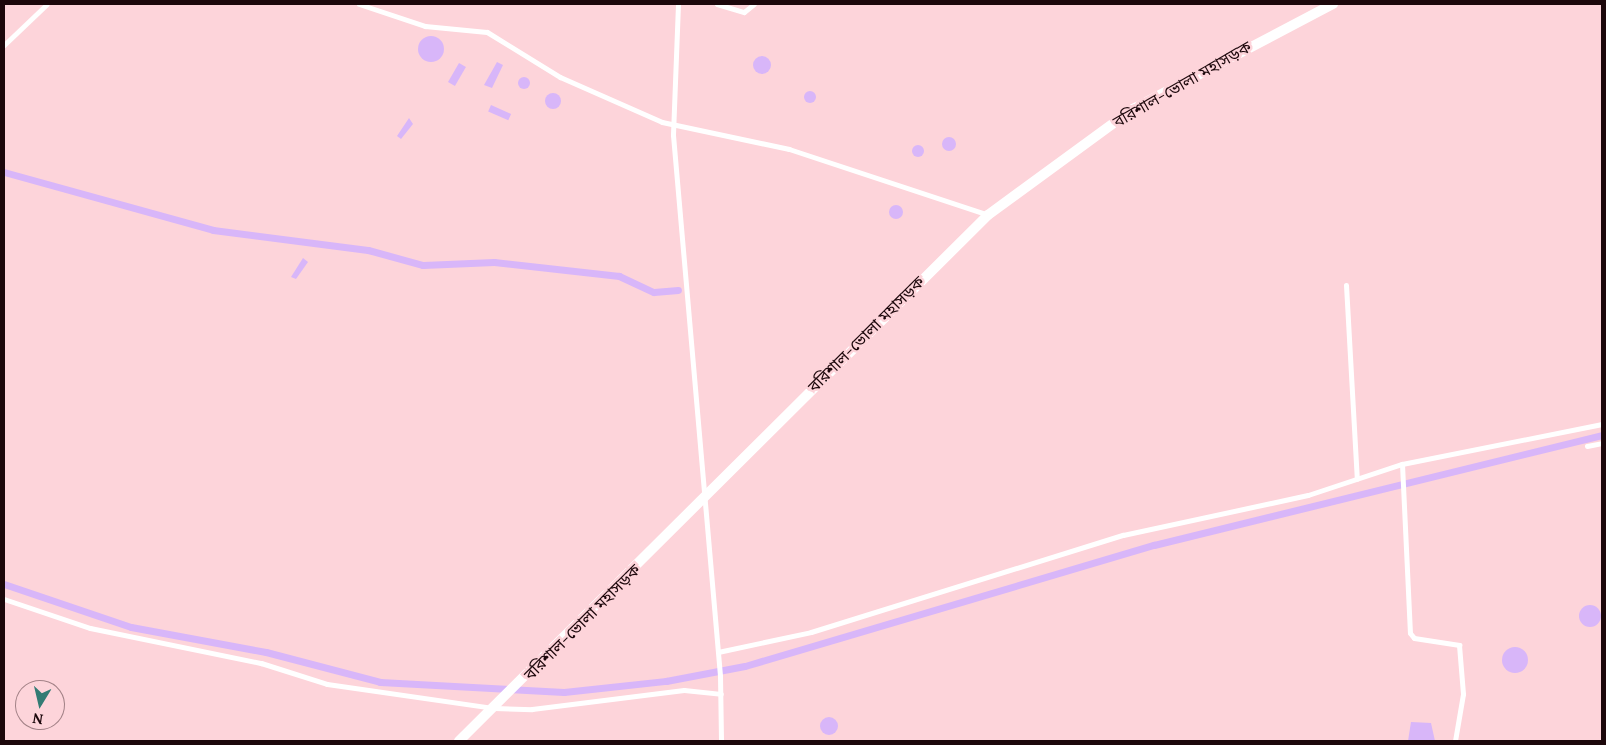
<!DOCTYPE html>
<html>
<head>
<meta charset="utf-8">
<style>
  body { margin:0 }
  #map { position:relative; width:1606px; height:745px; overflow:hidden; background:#fdd4da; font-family:Lora,"Noto Sans Bengali",serif }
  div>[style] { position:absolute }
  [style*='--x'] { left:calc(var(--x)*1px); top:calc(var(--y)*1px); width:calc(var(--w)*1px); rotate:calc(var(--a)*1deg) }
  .water>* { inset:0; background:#d8b6f9; transform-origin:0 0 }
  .round { border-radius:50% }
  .canal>* { height:7px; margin:-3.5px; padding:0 3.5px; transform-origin:3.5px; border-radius:3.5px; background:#d8b6f9 }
  .street>* { height:5px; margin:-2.5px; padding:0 2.5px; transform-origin:2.5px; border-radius:2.5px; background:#fff }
  .highway>* { height:10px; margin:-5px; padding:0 5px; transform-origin:5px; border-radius:5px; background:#fff }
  span { translate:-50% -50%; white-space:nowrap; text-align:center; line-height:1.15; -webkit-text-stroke:5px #fdd4da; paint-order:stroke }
  .street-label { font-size:16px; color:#1c070b }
  .frame { position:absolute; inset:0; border:5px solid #1c070b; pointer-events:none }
  .north { position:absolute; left:15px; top:680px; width:50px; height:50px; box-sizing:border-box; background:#fdd4da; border:1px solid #a38287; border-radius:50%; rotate:189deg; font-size:14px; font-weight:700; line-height:20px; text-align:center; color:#1c070b }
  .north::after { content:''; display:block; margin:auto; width:18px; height:22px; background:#337b74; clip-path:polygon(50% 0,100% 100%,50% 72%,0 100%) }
</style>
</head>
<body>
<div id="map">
  <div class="water">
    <div class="round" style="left:418px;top:36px;width:26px;height:26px"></div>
    <div class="round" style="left:753px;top:56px;width:18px;height:18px"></div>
    <div style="clip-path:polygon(497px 62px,503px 65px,492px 88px,484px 85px)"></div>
    <div style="left:459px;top:63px;width:8px;height:22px;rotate:30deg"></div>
    <div class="round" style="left:518px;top:77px;width:12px;height:12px"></div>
    <div class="round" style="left:804px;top:91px;width:12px;height:12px"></div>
    <div class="round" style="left:545px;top:93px;width:16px;height:16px"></div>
    <div style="left:491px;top:105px;width:22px;height:7px;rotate:24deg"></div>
    <div style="clip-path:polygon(409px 118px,413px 124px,401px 139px,397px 136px)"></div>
    <div class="round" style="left:942px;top:137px;width:14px;height:14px"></div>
    <div class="round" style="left:912px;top:145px;width:12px;height:12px"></div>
    <div class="round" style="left:889px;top:205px;width:14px;height:14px"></div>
    <div style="clip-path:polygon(303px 258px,308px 262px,296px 279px,291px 277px)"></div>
    <div class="round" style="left:1579px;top:605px;width:22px;height:22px"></div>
    <div class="round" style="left:1502px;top:647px;width:26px;height:26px"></div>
    <div class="round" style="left:820px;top:717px;width:18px;height:18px"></div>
    <div style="clip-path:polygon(1411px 722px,1431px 723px,1435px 741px,1408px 741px)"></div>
  </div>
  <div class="canal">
    <div style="--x:4;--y:172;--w:217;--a:15.5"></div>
    <div style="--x:213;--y:230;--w:156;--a:7.4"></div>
    <div style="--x:368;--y:250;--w:57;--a:15.3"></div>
    <div style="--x:423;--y:265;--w:71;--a:-2.4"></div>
    <div style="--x:494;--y:262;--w:126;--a:6.4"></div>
    <div style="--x:619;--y:276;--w:38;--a:25"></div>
    <div style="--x:654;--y:292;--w:24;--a:-5"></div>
    <div style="--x:4;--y:584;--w:134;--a:18.7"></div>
    <div style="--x:131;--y:627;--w:137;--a:10.5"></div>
    <div style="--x:266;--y:652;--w:118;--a:14.7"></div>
    <div style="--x:380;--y:682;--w:184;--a:3.1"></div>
    <div style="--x:564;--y:692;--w:103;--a:-6.2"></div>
    <div style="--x:666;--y:681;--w:80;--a:-10.8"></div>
    <div style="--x:745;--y:666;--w:427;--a:-16.5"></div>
    <div style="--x:1154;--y:545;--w:461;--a:-13.8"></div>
  </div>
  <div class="street">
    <div style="--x:359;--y:4;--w:70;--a:18.4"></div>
    <div style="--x:425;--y:26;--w:62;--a:5.5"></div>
    <div style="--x:487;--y:32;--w:86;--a:31.7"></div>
    <div style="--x:560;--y:77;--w:111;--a:23.8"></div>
    <div style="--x:662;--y:122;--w:130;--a:12"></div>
    <div style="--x:789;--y:149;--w:210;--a:18.3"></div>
    <div style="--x:678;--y:4;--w:131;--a:92.2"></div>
    <div style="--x:673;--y:135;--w:543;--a:85.03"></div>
    <div style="--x:720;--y:676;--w:65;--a:89.1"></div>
    <div style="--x:717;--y:4;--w:28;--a:17"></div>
    <div style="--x:744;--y:12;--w:13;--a:-39"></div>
    <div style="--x:4;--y:45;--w:59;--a:-43.6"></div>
    <div style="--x:1346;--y:285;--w:194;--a:86.8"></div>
    <div style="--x:1587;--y:446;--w:15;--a:-11"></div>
    <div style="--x:1402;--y:464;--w:169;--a:87.3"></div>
    <div style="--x:1410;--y:633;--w:6;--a:51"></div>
    <div style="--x:1414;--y:638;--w:46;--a:8.8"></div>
    <div style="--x:1459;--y:645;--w:49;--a:85.3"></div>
    <div style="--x:1463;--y:694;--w:48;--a:99.7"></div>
    <div style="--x:4;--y:599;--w:91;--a:18.6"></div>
    <div style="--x:90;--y:628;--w:175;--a:11.6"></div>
    <div style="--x:261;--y:663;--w:69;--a:17.7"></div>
    <div style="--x:327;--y:684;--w:169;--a:8.2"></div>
    <div style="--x:494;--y:708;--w:38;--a:2"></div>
    <div style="--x:532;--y:709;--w:153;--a:-7.1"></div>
    <div style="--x:684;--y:690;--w:37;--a:6"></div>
    <div style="--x:718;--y:652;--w:95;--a:-12.1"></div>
    <div style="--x:811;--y:632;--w:327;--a:-17.3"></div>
    <div style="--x:1123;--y:535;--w:189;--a:-12.2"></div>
    <div style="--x:1308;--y:495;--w:99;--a:-18.3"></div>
    <div style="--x:1402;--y:464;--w:204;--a:-11.3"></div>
  </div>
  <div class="highway">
    <div style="--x:459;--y:741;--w:746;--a:-44.84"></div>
    <div style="--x:988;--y:215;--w:180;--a:-36.2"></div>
    <div style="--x:1133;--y:109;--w:226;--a:-27.7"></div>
  </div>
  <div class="street-label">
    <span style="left:1182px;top:84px;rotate:-30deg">বরিশাল-ভোলা মহাসড়ক</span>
    <span style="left:866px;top:334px;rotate:-45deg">বরিশাল-ভোলা মহাসড়ক</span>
    <span style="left:582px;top:622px;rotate:-45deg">বরিশাল-ভোলা মহাসড়ক</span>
  </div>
  <div class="frame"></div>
  <div class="north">N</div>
</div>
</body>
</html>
